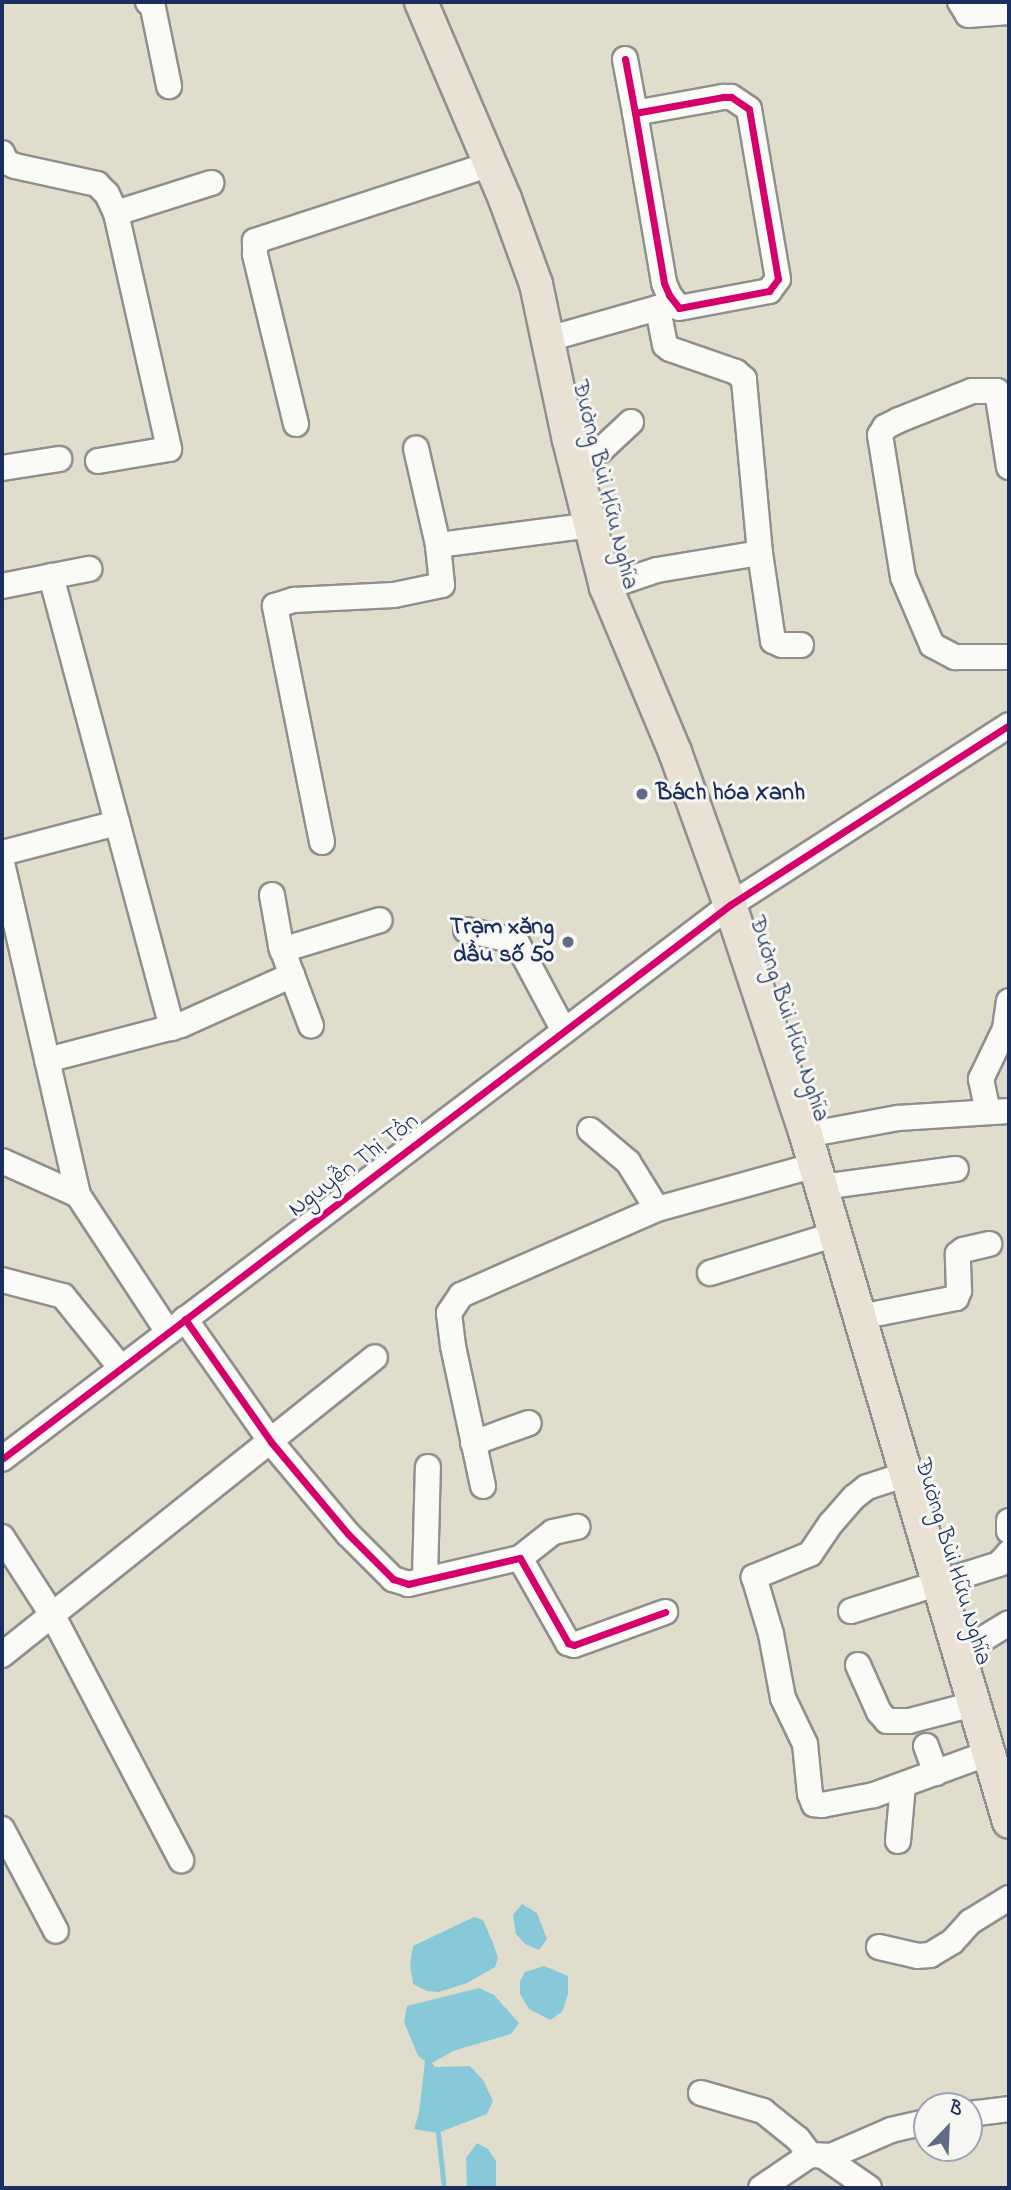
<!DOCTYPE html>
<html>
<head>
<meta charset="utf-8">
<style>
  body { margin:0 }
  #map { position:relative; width:1011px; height:2190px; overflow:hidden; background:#e1ddcc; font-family:"Indie Flower",sans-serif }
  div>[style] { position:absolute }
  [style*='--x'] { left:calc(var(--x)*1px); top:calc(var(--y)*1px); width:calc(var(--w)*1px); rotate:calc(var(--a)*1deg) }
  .water>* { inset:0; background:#87c9d9 }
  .stream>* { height:5px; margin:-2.5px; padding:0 2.5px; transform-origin:2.5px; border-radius:2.5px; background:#87c9d9 }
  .roads { filter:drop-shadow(2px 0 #8e8f8e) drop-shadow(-2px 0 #8e8f8e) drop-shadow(0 2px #8e8f8e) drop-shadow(0 -2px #8e8f8e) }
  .minor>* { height:24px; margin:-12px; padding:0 12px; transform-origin:12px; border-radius:12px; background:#fafaf7 }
  .major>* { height:32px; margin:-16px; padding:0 16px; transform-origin:16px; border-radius:16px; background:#eae1d5 }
  .cycleway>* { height:7px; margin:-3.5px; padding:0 3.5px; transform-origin:3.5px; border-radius:3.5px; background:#d6006c }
  .dots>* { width:19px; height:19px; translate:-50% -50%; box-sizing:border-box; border:4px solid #f6f6f2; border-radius:50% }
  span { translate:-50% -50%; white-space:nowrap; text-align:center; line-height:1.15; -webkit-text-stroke:6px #f6f6f2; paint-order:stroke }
  .street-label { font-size:24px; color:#1b2f5e }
  .poi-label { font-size:24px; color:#1b2f5e; font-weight:700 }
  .left { translate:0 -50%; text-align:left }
  .right { translate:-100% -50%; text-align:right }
  .frame { position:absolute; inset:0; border:4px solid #1b2f5e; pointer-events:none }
  .north { position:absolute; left:913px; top:2092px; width:70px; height:70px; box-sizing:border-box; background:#f6f6f2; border:2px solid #9ea6b7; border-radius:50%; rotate:23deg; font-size:19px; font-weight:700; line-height:28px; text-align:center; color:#1b2f5e }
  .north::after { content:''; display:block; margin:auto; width:24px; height:32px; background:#606c84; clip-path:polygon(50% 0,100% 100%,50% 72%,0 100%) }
</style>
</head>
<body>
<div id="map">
  <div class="water">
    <div style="clip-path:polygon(522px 1904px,537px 1913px,547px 1939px,539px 1950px,525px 1944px,516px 1934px,513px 1915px)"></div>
    <div style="clip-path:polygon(474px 1917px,483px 1920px,493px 1943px,498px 1958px,495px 1967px,467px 1983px,439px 1992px,427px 1991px,413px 1984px,410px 1965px,413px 1946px)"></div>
    <div style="clip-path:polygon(544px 1966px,568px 1976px,568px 1994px,562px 2012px,550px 2020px,529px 2009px,520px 1994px,520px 1981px,525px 1972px)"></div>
    <div style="clip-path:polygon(479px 1988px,494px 1995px,519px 2023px,511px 2034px,453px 2051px,432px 2063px,435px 2067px,470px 2066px,483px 2080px,493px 2101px,487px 2114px,438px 2133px,414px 2129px,419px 2113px,425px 2061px,418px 2056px,404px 2022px,407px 2006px)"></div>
    <div style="clip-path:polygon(477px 2143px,488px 2149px,496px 2161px,496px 2188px,467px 2188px,466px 2158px)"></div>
  </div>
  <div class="stream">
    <div style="--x:438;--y:2133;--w:55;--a:83.8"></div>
  </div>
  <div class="roads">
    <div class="minor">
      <div style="--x:148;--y:2;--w:4;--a:14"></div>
      <div style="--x:152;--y:3;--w:85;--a:78.4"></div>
      <div style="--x:960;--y:2;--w:15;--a:58"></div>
      <div style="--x:968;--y:15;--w:41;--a:-4.2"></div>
      <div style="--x:625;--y:59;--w:55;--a:79.5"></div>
      <div style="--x:635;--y:113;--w:172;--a:80.3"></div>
      <div style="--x:664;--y:283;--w:13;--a:67"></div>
      <div style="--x:669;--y:295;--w:16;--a:52"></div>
      <div style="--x:679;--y:308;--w:92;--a:-10.7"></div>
      <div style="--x:769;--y:291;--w:15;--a:-53"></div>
      <div style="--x:778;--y:279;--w:172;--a:-99.7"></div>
      <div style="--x:749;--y:109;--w:22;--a:-146"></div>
      <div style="--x:731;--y:97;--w:8;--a:180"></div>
      <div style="--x:723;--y:97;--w:89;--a:169.7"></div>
      <div style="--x:2;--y:153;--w:10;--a:66"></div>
      <div style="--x:6;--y:162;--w:10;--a:24"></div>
      <div style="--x:15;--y:166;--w:84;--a:12.4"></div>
      <div style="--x:97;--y:184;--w:14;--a:45"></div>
      <div style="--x:107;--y:194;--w:21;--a:65"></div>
      <div style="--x:116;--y:213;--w:242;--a:77.3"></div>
      <div style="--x:169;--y:449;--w:72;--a:170.4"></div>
      <div style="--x:116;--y:213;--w:100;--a:-17.5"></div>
      <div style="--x:548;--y:339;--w:129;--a:-15.8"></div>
      <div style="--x:296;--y:424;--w:175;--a:-103.6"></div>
      <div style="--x:255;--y:254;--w:13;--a:-90"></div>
      <div style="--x:255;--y:241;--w:247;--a:-18.1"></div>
      <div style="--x:573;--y:457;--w:29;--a:-14"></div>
      <div style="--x:601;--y:450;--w:41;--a:-43"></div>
      <div style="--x:1009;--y:467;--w:77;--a:-99"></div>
      <div style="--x:997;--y:391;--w:25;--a:180"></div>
      <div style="--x:972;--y:391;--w:79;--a:158.3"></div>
      <div style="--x:899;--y:420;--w:16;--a:153"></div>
      <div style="--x:885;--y:427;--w:9;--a:122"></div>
      <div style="--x:880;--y:435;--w:144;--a:80.8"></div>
      <div style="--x:903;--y:577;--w:74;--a:66.9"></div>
      <div style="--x:932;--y:645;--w:26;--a:28"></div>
      <div style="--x:955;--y:657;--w:54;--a:0"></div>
      <div style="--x:2;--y:468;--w:58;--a:-9"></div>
      <div style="--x:438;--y:545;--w:154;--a:-7.4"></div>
      <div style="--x:760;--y:553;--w:89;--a:81.6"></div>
      <div style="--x:773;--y:641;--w:10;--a:24"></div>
      <div style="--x:782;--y:645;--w:19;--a:0"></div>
      <div style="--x:51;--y:576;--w:468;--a:75"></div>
      <div style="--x:2;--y:586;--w:89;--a:-11.1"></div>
      <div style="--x:606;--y:587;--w:54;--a:-18.4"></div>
      <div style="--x:657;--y:570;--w:104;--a:-9.4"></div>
      <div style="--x:760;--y:553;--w:175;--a:-95.3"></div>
      <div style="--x:744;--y:379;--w:11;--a:-139"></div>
      <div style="--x:736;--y:372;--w:70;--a:-160.8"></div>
      <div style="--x:670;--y:349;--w:6;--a:-141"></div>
      <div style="--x:665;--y:345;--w:38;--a:-101"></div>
      <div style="--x:322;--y:842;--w:241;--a:-101.3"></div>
      <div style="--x:275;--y:606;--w:20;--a:-18"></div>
      <div style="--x:294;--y:600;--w:100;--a:-2.9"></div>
      <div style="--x:394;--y:595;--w:49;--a:-11.8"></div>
      <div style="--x:442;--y:585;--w:40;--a:-95.7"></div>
      <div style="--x:438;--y:545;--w:99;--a:-102.8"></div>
      <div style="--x:2;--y:853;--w:119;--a:-14.6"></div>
      <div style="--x:2;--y:863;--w:341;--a:77.1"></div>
      <div style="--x:78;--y:1195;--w:164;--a:56.7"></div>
      <div style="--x:272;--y:895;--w:52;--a:80"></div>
      <div style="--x:281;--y:946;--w:85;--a:69.4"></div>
      <div style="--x:466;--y:930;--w:51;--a:12.4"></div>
      <div style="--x:516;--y:941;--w:102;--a:61.9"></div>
      <div style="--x:282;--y:950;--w:102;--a:-17"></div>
      <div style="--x:47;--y:1060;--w:138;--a:-14.6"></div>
      <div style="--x:181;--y:1025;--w:122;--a:-24.2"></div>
      <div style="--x:988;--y:1112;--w:34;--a:-102"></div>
      <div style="--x:981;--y:1079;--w:55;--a:-64.4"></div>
      <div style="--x:1005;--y:1029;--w:28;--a:-82"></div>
      <div style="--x:590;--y:1130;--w:50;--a:40.1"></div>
      <div style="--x:628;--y:1162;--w:55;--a:58.3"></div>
      <div style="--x:806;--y:1135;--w:94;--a:-10.5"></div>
      <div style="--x:898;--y:1118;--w:111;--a:-3.6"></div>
      <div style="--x:2;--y:1161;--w:83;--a:24.1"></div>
      <div style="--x:822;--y:1187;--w:135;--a:-7.7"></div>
      <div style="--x:710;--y:1273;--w:132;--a:-17.2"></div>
      <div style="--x:2;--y:1280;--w:63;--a:14.7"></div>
      <div style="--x:63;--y:1296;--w:92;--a:51.1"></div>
      <div style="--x:860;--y:1317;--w:98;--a:-11.2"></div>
      <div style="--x:956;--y:1298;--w:8;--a:-67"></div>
      <div style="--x:959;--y:1291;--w:37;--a:-92"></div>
      <div style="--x:958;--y:1254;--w:6;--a:-39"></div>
      <div style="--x:963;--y:1250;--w:27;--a:-13"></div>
      <div style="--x:185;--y:1319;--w:150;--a:55"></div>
      <div style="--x:271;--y:1442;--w:120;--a:50.1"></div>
      <div style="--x:348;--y:1534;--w:64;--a:45"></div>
      <div style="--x:393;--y:1579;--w:16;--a:18"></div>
      <div style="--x:408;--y:1584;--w:115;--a:-13.1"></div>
      <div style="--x:520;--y:1558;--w:98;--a:60.5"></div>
      <div style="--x:568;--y:1643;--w:6;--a:18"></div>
      <div style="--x:574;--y:1645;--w:97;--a:-19.9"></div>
      <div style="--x:473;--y:1443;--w:59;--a:-19.7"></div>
      <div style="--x:2;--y:1459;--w:915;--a:-37.27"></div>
      <div style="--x:730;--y:905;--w:332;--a:-32.8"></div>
      <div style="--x:904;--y:1475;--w:39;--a:162"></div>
      <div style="--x:867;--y:1487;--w:16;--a:142"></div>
      <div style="--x:854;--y:1497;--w:35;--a:131"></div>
      <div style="--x:831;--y:1523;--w:37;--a:124"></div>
      <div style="--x:810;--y:1554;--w:61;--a:157.7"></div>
      <div style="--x:754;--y:1577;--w:59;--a:73.4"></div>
      <div style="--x:771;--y:1634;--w:65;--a:79.4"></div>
      <div style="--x:783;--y:1698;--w:51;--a:64.4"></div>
      <div style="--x:805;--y:1744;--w:50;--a:84.3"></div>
      <div style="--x:810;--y:1794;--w:11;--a:68"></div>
      <div style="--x:814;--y:1804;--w:8;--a:7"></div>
      <div style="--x:822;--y:1805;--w:53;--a:-10.9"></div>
      <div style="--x:874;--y:1795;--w:122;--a:-20.1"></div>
      <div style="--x:483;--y:1486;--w:143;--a:-102.1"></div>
      <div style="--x:453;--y:1346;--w:33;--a:-97"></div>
      <div style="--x:449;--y:1313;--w:22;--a:-56"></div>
      <div style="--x:461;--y:1295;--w:214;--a:-23.7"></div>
      <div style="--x:657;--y:1209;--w:165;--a:-15.5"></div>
      <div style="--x:1009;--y:1521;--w:10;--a:90"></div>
      <div style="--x:2;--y:1537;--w:94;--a:57.2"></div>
      <div style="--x:53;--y:1616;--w:276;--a:62.3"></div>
      <div style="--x:520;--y:1558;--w:42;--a:-38.2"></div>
      <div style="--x:553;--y:1532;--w:25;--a:-12"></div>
      <div style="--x:425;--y:1578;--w:111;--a:-88.5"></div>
      <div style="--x:851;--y:1611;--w:155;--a:-17.6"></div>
      <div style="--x:999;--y:1564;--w:15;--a:-48"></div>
      <div style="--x:960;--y:1653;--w:57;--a:-31.5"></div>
      <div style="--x:2;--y:1655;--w:477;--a:-38.6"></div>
      <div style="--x:858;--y:1665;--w:51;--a:65.9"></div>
      <div style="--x:879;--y:1712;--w:12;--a:48"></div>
      <div style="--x:887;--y:1721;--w:22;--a:0"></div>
      <div style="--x:909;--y:1721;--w:67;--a:-14.7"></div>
      <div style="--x:926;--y:1746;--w:29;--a:70"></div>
      <div style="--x:2;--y:1829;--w:115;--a:62.1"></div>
      <div style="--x:898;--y:1841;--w:56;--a:-84.9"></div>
      <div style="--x:879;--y:1947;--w:39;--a:13"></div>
      <div style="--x:917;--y:1956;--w:13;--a:-4"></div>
      <div style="--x:930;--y:1955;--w:26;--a:-31"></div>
      <div style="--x:952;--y:1942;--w:27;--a:-48"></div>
      <div style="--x:970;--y:1922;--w:46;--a:-31.6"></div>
      <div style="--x:701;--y:2093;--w:65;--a:16.2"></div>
      <div style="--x:763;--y:2111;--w:45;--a:38.7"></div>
      <div style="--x:798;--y:2139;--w:20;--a:53"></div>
      <div style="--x:969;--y:2114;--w:40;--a:-7.1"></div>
      <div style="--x:823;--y:2156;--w:56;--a:34.8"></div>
      <div style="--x:761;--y:2188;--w:59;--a:-34"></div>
      <div style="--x:810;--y:2155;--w:21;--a:3"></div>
      <div style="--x:831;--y:2156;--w:65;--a:-23.4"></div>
      <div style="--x:891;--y:2130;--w:37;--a:-13"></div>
    </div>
    <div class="major">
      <div style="--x:421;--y:2;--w:214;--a:66.9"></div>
      <div style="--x:505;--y:199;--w:90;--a:70"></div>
      <div style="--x:536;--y:284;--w:159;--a:78.1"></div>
      <div style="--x:569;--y:440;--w:152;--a:75.9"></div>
      <div style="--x:606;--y:587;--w:179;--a:67.3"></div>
      <div style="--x:675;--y:752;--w:163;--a:70.2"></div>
      <div style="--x:730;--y:905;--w:242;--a:71.7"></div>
      <div style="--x:806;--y:1135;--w:716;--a:73.54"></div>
    </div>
  </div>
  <div class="cycleway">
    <div style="--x:625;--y:59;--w:55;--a:79.5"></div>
    <div style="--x:635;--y:113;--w:172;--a:80.3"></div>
    <div style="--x:664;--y:283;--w:13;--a:67"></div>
    <div style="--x:669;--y:295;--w:16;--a:52"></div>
    <div style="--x:679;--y:308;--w:92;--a:-10.7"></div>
    <div style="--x:769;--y:291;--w:15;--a:-53"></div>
    <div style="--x:778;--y:279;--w:172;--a:-99.7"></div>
    <div style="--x:749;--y:109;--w:22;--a:-146"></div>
    <div style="--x:731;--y:97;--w:8;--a:180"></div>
    <div style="--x:723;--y:97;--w:89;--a:169.7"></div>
    <div style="--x:185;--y:1319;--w:150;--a:55"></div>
    <div style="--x:271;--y:1442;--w:120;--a:50.1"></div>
    <div style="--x:348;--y:1534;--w:64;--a:45"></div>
    <div style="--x:393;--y:1579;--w:16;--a:18"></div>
    <div style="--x:408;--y:1584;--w:115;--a:-13.1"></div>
    <div style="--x:520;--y:1558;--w:98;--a:60.5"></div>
    <div style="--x:568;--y:1643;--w:6;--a:18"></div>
    <div style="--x:574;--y:1645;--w:97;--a:-19.9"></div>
    <div style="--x:2;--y:1459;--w:915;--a:-37.27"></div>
    <div style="--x:730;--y:905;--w:332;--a:-32.8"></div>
  </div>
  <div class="dots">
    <div style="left:642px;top:794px;background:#606c84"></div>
    <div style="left:568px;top:942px;background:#606c84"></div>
  </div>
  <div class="street-label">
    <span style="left:604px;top:485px;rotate:76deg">Đường Bùi Hữu Nghĩa</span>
    <span style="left:788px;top:1019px;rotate:72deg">Đường Bùi Hữu Nghĩa</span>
    <span style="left:354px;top:1166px;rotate:-37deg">Nguyễn Thị Tồn</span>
    <span style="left:952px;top:1562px;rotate:73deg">Đường Bùi Hữu Nghĩa</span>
  </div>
  <div class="poi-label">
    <span class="left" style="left:656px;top:794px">Bách hóa Xanh</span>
    <span class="right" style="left:554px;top:942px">Trạm xăng<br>dầu số 50</span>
  </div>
  <div class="frame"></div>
  <div class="north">B</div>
</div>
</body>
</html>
